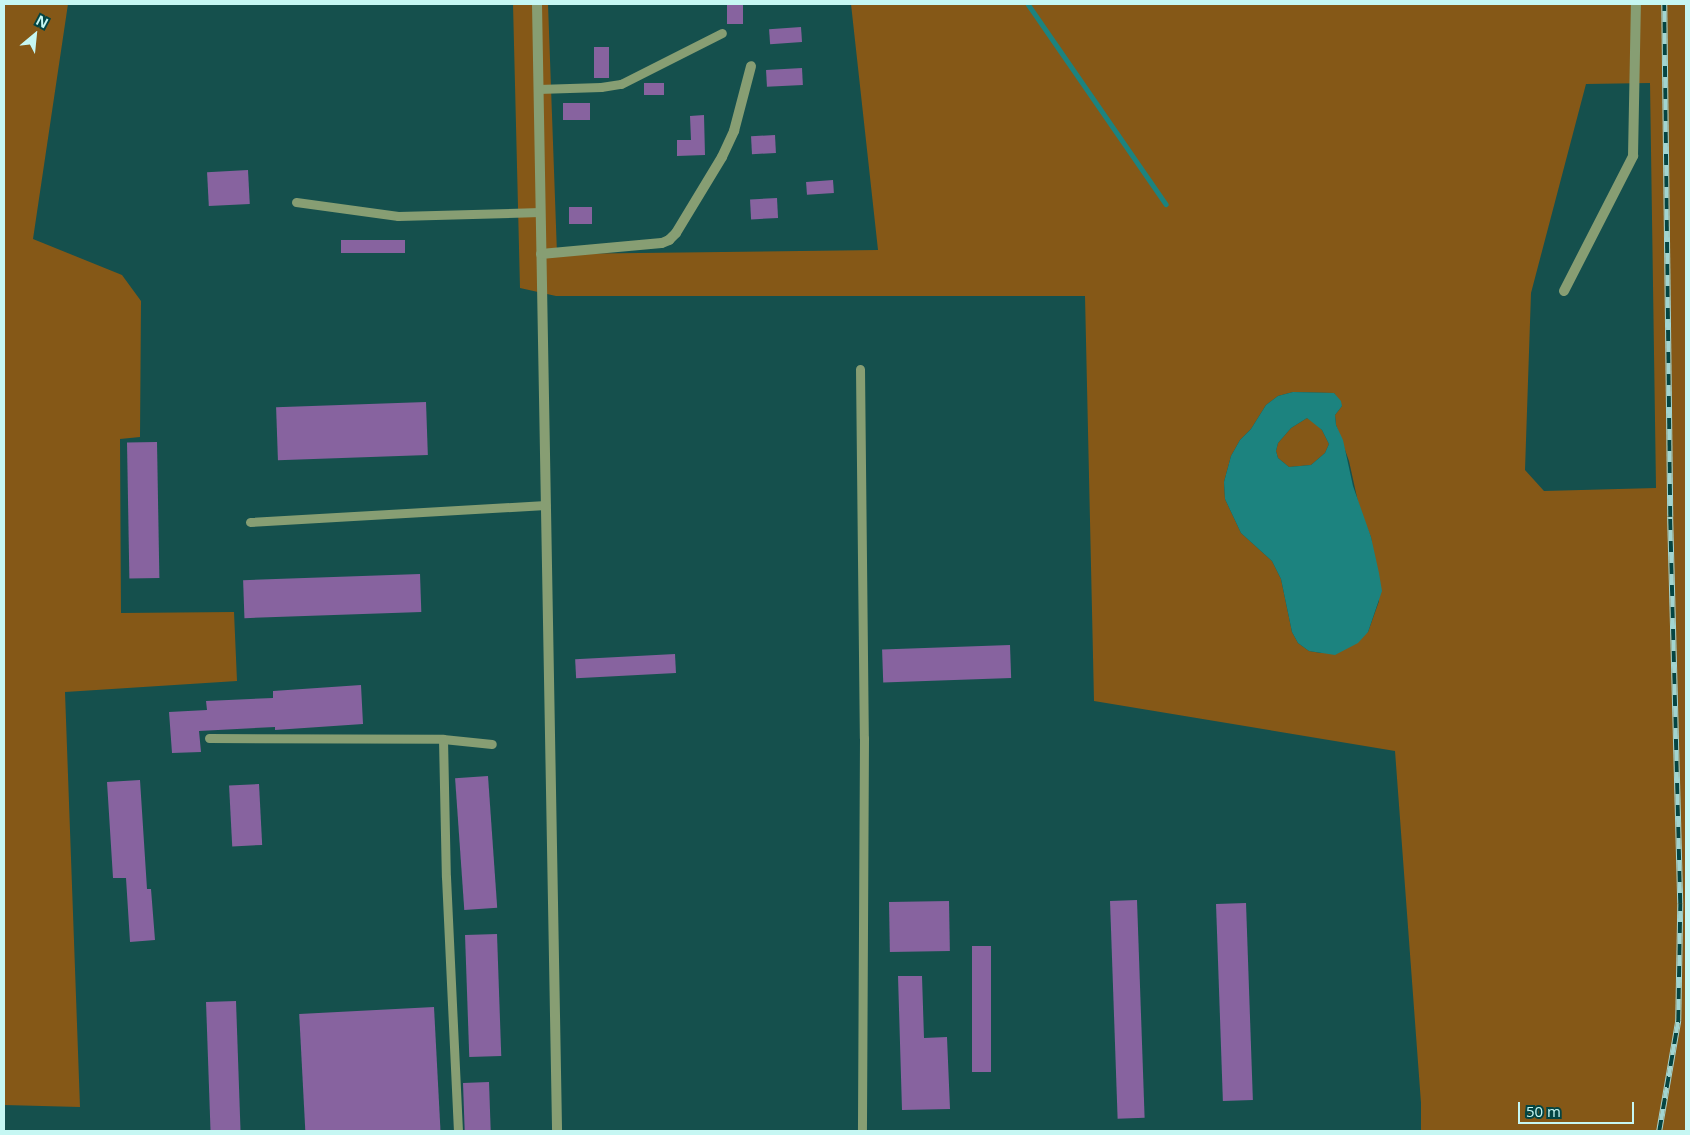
<!DOCTYPE html>
<html>
<head>
<meta charset="utf-8">
<style>
  body { margin:0 }
  #map { position:relative; width:1690px; height:1135px; overflow:hidden; background:#15504d; font-family:"Open Sans",sans-serif }
  div>[style] { position:absolute }
  [style*='--x'] { left:calc(var(--x)*1px); top:calc(var(--y)*1px); width:calc(var(--w)*1px); rotate:calc(var(--a)*1deg) }
  .green>* { inset:0; background:#855817 }
  .water>* { inset:0; background:#1c837f }
  .stream>* { height:4.5px; margin:-2.25px; padding:0 2.25px; transform-origin:2.25px; border-radius:2.25px; background:#1c837f }
  .building>* { inset:0; background:#87639f; transform-origin:0 0 }
  .service>* { height:9px; margin:-4.5px; padding:0 4.5px; transform-origin:4.5px; border-radius:4.5px; background:#879e73 }
  .minor>* { height:10px; margin:-5px; padding:0 5px; transform-origin:5px; border-radius:5px; background:#879e73 }
  .rail>* { height:5.5px; margin-top:-2.75px; transform-origin:0; background:repeating-linear-gradient(90deg,#044543 0 11px,#a2d5d1 0 22px); box-sizing:border-box; border-block:1px solid #a2d5d1 }
  span { translate:-50% -50%; white-space:nowrap; text-align:center; line-height:1.15; -webkit-text-stroke:5px #044543; paint-order:stroke }
  .frame { position:absolute; inset:0; border:5px solid #c6f7f3; pointer-events:none }
  .north { position:absolute; left:10px; top:10px; width:50px; height:50px; -webkit-text-stroke:4px #044543; paint-order:stroke; rotate:28deg; font-size:14px; font-weight:700; line-height:20px; text-align:center; color:#c6f7f3 }
  .north::after { content:''; display:block; margin:auto; width:18px; height:22px; background:#c6f7f3; clip-path:polygon(50% 0,100% 100%,50% 72%,0 100%) }
  .scale { position:absolute; left:1518px; top:1102px; width:116px; height:22px; box-sizing:border-box; border:2px solid #c6f7f3; border-top:0; padding-left:6px; font-size:15px; line-height:18px; white-space:nowrap; color:#c6f7f3; -webkit-text-stroke:4px #044543; paint-order:stroke }
</style>
</head>
<body>
<div id="map">
  <div class="green">
    <div style="clip-path:polygon(4px 4px,68px 4px,33px 239px,122px 275px,141px 301px,140px 437px,120px 439px,121px 613px,234px 612px,237px 681px,65px 692px,80px 1107px,4px 1105px)"></div>
    <div style="clip-path:polygon(evenodd,513px 4px,548px 4px,557px 254px,878px 250px,851px 4px,1686px 4px,1686px 1131px,1421px 1131px,1421px 1103px,1395px 751px,1094px 701px,1085px 296px,556px 296px,520px 288px,513px 4px,1650px 83px,1656px 488px,1544px 491px,1525px 470px,1531px 293px,1586px 84px,1650px 83px,513px 4px,1293px 392px,1334px 393px,1342px 406px,1335px 415px,1336px 425px,1349px 461px,1360px 511px,1371px 537px,1379px 601px,1368px 632px,1321px 653px,1309px 651px,1298px 643px,1292px 632px,1281px 579px,1272px 561px,1241px 533px,1225px 499px,1224px 482px,1231px 456px,1240px 440px,1251px 429px,1266px 405px,1278px 396px,1293px 392px)"></div>
    <div style="clip-path:polygon(1307px 418px,1314px 422px,1322px 430px,1329px 444px,1325px 453px,1311px 465px,1289px 467px,1278px 458px,1276px 451px,1278px 443px,1291px 428px)"></div>
  </div>
  <div class="water">
    <div style="clip-path:polygon(evenodd,1293px 392px,1334px 393px,1341px 401px,1342px 406px,1335px 415px,1336px 425px,1343px 440px,1353px 486px,1371px 537px,1379px 573px,1382px 591px,1368px 632px,1358px 643px,1335px 655px,1309px 651px,1298px 643px,1292px 632px,1281px 579px,1272px 561px,1241px 533px,1225px 499px,1224px 482px,1231px 456px,1240px 440px,1251px 429px,1266px 405px,1278px 396px,1293px 392px,1307px 418px,1322px 430px,1329px 444px,1325px 453px,1311px 465px,1289px 467px,1278px 458px,1276px 451px,1278px 443px,1291px 428px,1307px 418px)"></div>
  </div>
  <div class="stream">
    <div style="--x:1028;--y:4;--w:243;--a:55.4"></div>
  </div>
  <div class="building">
    <div style="left:727px;top:5px;width:16px;height:19px"></div>
    <div style="left:801px;top:27px;width:15px;height:32px;rotate:86deg"></div>
    <div style="left:594px;top:47px;width:15px;height:31px"></div>
    <div style="left:802px;top:68px;width:17px;height:36px;rotate:87deg"></div>
    <div style="left:664px;top:83px;width:12px;height:20px;rotate:90deg"></div>
    <div style="left:590px;top:103px;width:17px;height:27px;rotate:90deg"></div>
    <div style="clip-path:polygon(704px 115px,705px 155px,677px 156px,677px 140px,691px 140px,690px 116px)"></div>
    <div style="left:775px;top:135px;width:18px;height:24px;rotate:87deg"></div>
    <div style="left:248px;top:170px;width:34px;height:41px;rotate:87deg"></div>
    <div style="left:833px;top:180px;width:13px;height:27px;rotate:86deg"></div>
    <div style="left:777px;top:198px;width:20px;height:27px;rotate:87deg"></div>
    <div style="left:592px;top:207px;width:17px;height:23px;rotate:90deg"></div>
    <div style="left:405px;top:240px;width:13px;height:64px;rotate:90deg"></div>
    <div style="left:426px;top:402px;width:53px;height:150px;rotate:88deg"></div>
    <div style="left:157px;top:442px;width:136px;height:30px;rotate:89deg"></div>
    <div style="left:420px;top:574px;width:38px;height:177px;rotate:88deg"></div>
    <div style="left:1010px;top:645px;width:33px;height:128px;rotate:88deg"></div>
    <div style="left:675px;top:654px;width:19px;height:100px;rotate:87deg"></div>
    <div style="clip-path:polygon(361px 685px,363px 724px,275px 730px,275px 727px,199px 731px,201px 752px,172px 753px,169px 712px,207px 710px,206px 701px,273px 698px,273px 691px)"></div>
    <div style="left:488px;top:776px;width:132px;height:33px;rotate:86deg"></div>
    <div style="clip-path:polygon(140px 780px,147px 889px,151px 889px,155px 940px,130px 942px,126px 878px,113px 878px,107px 782px)"></div>
    <div style="left:259px;top:784px;width:61px;height:30px;rotate:87deg"></div>
    <div style="left:1137px;top:900px;width:218px;height:27px;rotate:88deg"></div>
    <div style="left:949px;top:901px;width:50px;height:60px;rotate:89deg"></div>
    <div style="left:1246px;top:903px;width:197px;height:30px;rotate:88deg"></div>
    <div style="left:497px;top:934px;width:122px;height:32px;rotate:88deg"></div>
    <div style="left:972px;top:946px;width:19px;height:126px"></div>
    <div style="clip-path:polygon(898px 976px,922px 976px,924px 1038px,947px 1037px,950px 1109px,902px 1110px)"></div>
    <div style="left:236px;top:1001px;width:130px;height:30px;rotate:88deg"></div>
    <div style="left:434px;top:1007px;width:124px;height:135px;rotate:87deg"></div>
    <div style="left:489px;top:1082px;width:49px;height:26px;rotate:88deg"></div>
  </div>
  <div class="service">
    <div style="--x:538;--y:89;--w:63;--a:-1.8"></div>
    <div style="--x:601;--y:87;--w:20;--a:-9"></div>
    <div style="--x:621;--y:84;--w:113;--a:-26.8"></div>
    <div style="--x:296;--y:202;--w:103;--a:7.8"></div>
    <div style="--x:398;--y:216;--w:142;--a:-1.6"></div>
    <div style="--x:860;--y:369;--w:369;--a:89.4"></div>
    <div style="--x:864;--y:738;--w:393;--a:90.3"></div>
    <div style="--x:250;--y:522;--w:296;--a:-3.3"></div>
    <div style="--x:209;--y:738;--w:234;--a:0.2"></div>
    <div style="--x:443;--y:739;--w:49;--a:5.8"></div>
    <div style="--x:443;--y:739;--w:138;--a:88.8"></div>
    <div style="--x:446;--y:877;--w:254;--a:87.3"></div>
  </div>
  <div class="minor">
    <div style="--x:537;--y:4;--w:1127;--a:88.98"></div>
    <div style="--x:541;--y:254;--w:121;--a:-5.2"></div>
    <div style="--x:662;--y:243;--w:8;--a:-23"></div>
    <div style="--x:669;--y:240;--w:10;--a:-45"></div>
    <div style="--x:676;--y:233;--w:89;--a:-58.8"></div>
    <div style="--x:722;--y:157;--w:29;--a:-65"></div>
    <div style="--x:734;--y:131;--w:67;--a:-75.3"></div>
    <div style="--x:1564;--y:291;--w:152;--a:-62.9"></div>
    <div style="--x:1633;--y:156;--w:152;--a:-88.9"></div>
  </div>
  <div class="rail">
    <div style="--x:1659;--y:1131;--w:112;--a:-80.2"></div>
    <div style="--x:1678;--y:1021;--w:117;--a:-89"></div>
    <div style="--x:1680;--y:904;--w:387;--a:-91.5"></div>
    <div style="--x:1670;--y:517;--w:513;--a:-90.67"></div>
  </div>
  <div class="frame"></div>
  <div class="north">N</div>
  <div class="scale">50 m</div>
</div>
</body>
</html>
